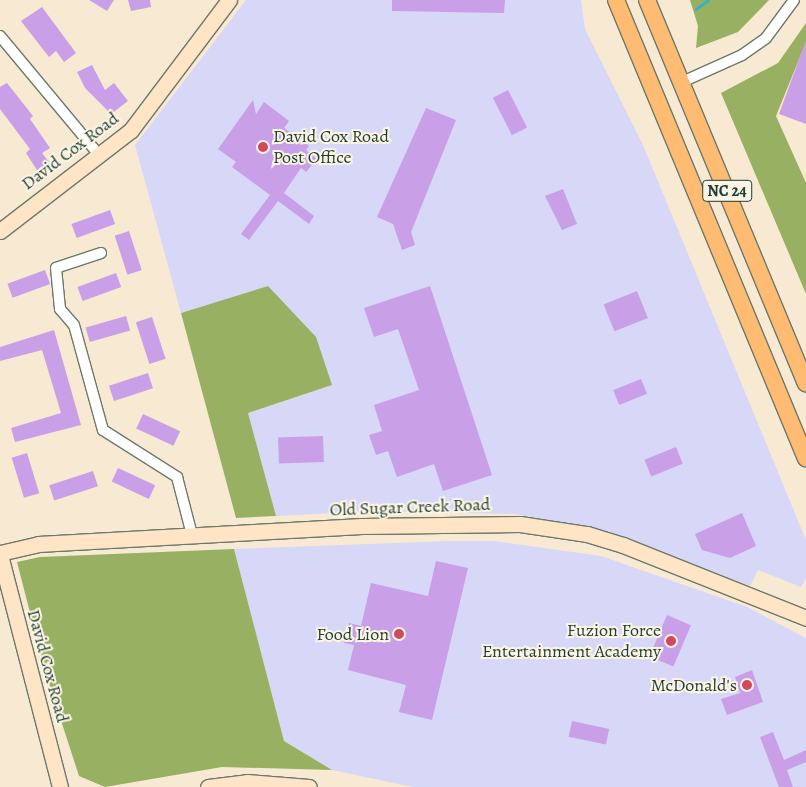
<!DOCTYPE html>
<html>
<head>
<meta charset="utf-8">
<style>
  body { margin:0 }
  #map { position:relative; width:806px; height:787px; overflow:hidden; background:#f8e9d2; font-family:Alegreya,serif }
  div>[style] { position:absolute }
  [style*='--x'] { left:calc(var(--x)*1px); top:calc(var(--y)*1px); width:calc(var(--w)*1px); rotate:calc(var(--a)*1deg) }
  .built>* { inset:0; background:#d7d7f8 }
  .forest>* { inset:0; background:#97b061 }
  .stream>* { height:3px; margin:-1.5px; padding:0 1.5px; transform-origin:1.5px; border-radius:1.5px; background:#40afbc }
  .building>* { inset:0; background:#c99fe7; transform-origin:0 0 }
  .roads { filter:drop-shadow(1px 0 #6b796b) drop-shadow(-1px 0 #6b796b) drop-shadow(0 1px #6b796b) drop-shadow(0 -1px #6b796b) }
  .street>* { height:10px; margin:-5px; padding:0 5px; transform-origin:5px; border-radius:5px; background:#fff }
  .secondary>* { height:15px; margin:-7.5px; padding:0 7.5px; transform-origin:7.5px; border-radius:7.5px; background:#ffe4c6 }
  .primary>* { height:16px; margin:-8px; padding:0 8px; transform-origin:8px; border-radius:8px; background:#ffbb71 }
  .dots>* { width:14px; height:14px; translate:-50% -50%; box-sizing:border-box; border:2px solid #fcf5e5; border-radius:50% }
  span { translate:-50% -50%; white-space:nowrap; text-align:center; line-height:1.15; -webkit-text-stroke:4px #fcf5e5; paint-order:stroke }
  .shield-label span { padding:1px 4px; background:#fcf5e5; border:1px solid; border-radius:4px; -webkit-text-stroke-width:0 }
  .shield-label { font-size:16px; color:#1f3d34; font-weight:700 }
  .poi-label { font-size:18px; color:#1f3d34 }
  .left { translate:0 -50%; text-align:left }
  .right { translate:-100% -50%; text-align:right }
  .street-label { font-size:18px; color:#1f3d34 }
</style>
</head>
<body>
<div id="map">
  <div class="built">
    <div style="clip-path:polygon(246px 0,581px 0,585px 29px,643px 145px,806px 540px,806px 578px,801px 587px,758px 570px,750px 586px,611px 537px,612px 532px,514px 514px,374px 511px,276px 516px,248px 413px,332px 385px,268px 286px,181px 313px,135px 145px)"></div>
    <div style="clip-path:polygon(450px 541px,494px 541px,601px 556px,747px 607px,806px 638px,806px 787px,413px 787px,332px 770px,284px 741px,234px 549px)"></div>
  </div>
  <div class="forest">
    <div style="clip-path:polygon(690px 0,769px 0,738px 32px,696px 48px,698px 26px)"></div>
    <div style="clip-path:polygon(806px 23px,806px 42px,776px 116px,806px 183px,806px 294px,721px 93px,778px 63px)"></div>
    <div style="clip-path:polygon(268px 286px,316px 337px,332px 385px,248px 413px,276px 516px,236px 518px,181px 313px)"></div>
    <div style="clip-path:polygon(234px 549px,284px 741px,332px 770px,222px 767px,105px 787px,79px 776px,45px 671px,17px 562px,40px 557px)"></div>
  </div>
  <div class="stream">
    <div style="--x:696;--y:9;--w:15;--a:-37"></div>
  </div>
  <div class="building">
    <div style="clip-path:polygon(89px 0,114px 0,107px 11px)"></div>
    <div style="clip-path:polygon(128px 0,150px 0,151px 7px,131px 11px)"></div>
    <div style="clip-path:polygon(392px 0,505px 0,504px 13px,392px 11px)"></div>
    <div style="clip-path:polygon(42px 7px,76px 53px,64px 62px,56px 51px,49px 57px,21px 21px)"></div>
    <div style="clip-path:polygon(805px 43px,806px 43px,806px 124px,779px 114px)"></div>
    <div style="clip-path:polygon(92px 65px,105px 90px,114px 83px,128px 101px,111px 114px,85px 88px,77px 72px)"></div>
    <div style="clip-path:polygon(7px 83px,33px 116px,30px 119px,50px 148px,42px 153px,49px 162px,37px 170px,26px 153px,30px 149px,0 109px,0 87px)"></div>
    <div style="left:508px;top:90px;width:42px;height:17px;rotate:63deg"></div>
    <div style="clip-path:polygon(253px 100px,256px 114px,264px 102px,289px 121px,284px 128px,309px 146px,306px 150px,317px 159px,306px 172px,301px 168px,284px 193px,314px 216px,309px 224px,278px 201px,249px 240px,241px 234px,270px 195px,232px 167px,236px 162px,218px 149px)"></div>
    <div style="clip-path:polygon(426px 108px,456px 120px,411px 232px,415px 245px,402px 250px,393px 224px,377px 217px)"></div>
    <div style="clip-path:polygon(563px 189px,577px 224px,562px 230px,545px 196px)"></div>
    <div style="left:110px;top:210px;width:15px;height:41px;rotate:70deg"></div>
    <div style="left:129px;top:231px;width:41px;height:15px;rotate:72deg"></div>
    <div style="left:45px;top:270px;width:15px;height:40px;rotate:70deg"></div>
    <div style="left:116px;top:273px;width:15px;height:41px;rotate:70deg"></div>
    <div style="clip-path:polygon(430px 286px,492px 475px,443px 491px,434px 464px,397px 477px,388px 451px,376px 455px,369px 435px,382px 431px,374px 405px,419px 390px,398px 329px,374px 337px,364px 308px)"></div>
    <div style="left:637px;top:291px;width:29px;height:36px;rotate:68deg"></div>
    <div style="left:126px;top:316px;width:15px;height:42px;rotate:74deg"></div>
    <div style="left:152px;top:317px;width:44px;height:17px;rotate:72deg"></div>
    <div style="clip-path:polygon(54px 330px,81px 425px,15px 442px,11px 428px,61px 413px,42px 350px,0 361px,0 347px)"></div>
    <div style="left:148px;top:373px;width:16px;height:41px;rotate:72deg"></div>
    <div style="left:641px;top:379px;width:16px;height:30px;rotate:68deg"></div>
    <div style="left:143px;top:414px;width:41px;height:16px;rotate:25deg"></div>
    <div style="left:323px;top:436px;width:26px;height:45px;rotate:88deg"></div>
    <div style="left:676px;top:447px;width:18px;height:34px;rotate:68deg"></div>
    <div style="left:27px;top:453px;width:42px;height:16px;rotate:73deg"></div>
    <div style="left:118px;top:468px;width:41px;height:15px;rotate:25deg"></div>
    <div style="left:93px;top:471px;width:16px;height:46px;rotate:72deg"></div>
    <div style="clip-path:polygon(742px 513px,756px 546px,730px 558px,702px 550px,695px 534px)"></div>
    <div style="clip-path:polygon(436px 561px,468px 568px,432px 720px,399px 712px,406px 685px,348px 670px,354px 645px,344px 643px,349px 623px,361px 626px,371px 583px,428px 596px)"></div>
    <div style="left:667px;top:615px;width:26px;height:45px;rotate:23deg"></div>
    <div style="clip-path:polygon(752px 670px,763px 702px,727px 715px,721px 699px,740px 693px,735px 677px)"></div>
    <div style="left:572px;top:721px;width:38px;height:16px;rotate:12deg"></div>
    <div style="clip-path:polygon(773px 732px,784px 760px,806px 750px,806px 762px,787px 770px,793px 787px,779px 787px,760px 737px)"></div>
  </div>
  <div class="roads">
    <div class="street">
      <div style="--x:0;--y:36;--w:156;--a:50.2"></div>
      <div style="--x:682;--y:82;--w:66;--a:-24.2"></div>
      <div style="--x:742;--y:55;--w:29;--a:-35"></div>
      <div style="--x:766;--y:38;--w:47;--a:-53.6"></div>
      <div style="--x:101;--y:253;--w:47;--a:161.6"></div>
      <div style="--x:56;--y:268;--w:41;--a:84.4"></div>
      <div style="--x:60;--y:309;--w:21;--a:49"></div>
      <div style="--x:74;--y:325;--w:109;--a:74.6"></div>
      <div style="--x:103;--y:430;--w:88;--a:32.4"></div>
      <div style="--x:177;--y:477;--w:60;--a:75.5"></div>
    </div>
    <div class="secondary">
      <div style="--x:0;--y:231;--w:165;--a:-37.6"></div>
      <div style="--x:131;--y:130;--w:163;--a:-53"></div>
      <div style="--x:0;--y:553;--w:39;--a:-13"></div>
      <div style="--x:38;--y:544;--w:324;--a:-3.2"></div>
      <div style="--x:362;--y:526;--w:158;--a:-0.7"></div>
      <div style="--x:520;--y:524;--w:68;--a:8.5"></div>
      <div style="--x:587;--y:534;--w:38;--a:17"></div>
      <div style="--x:623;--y:545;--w:197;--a:21.7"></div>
      <div style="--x:0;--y:555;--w:240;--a:75.5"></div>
      <div style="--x:208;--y:787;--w:39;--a:-7"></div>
      <div style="--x:247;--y:782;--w:62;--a:4.6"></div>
    </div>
    <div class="primary">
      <div style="--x:616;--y:0;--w:496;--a:67.5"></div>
      <div style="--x:647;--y:0;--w:415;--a:67.5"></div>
    </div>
  </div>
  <div class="dots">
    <div style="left:263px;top:147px;background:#d1495b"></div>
    <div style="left:399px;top:634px;background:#d1495b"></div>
    <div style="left:671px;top:641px;background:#d1495b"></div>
    <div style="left:747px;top:685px;background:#d1495b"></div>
  </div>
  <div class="shield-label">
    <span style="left:727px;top:191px">NC 24</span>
  </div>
  <div class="poi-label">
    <span class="left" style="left:273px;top:147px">David Cox Road<br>Post Office</span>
    <span class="right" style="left:661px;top:641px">Fuzion Force<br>Entertainment Academy</span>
    <span class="right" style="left:389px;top:634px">Food Lion</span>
    <span class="right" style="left:737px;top:685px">McDonald's</span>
  </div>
  <div class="street-label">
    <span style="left:70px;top:151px;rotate:-37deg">David Cox Road</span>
    <span style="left:410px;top:507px;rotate:-2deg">Old Sugar Creek Road</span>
    <span style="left:48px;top:666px;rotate:75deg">David Cox Road</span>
  </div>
</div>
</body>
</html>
